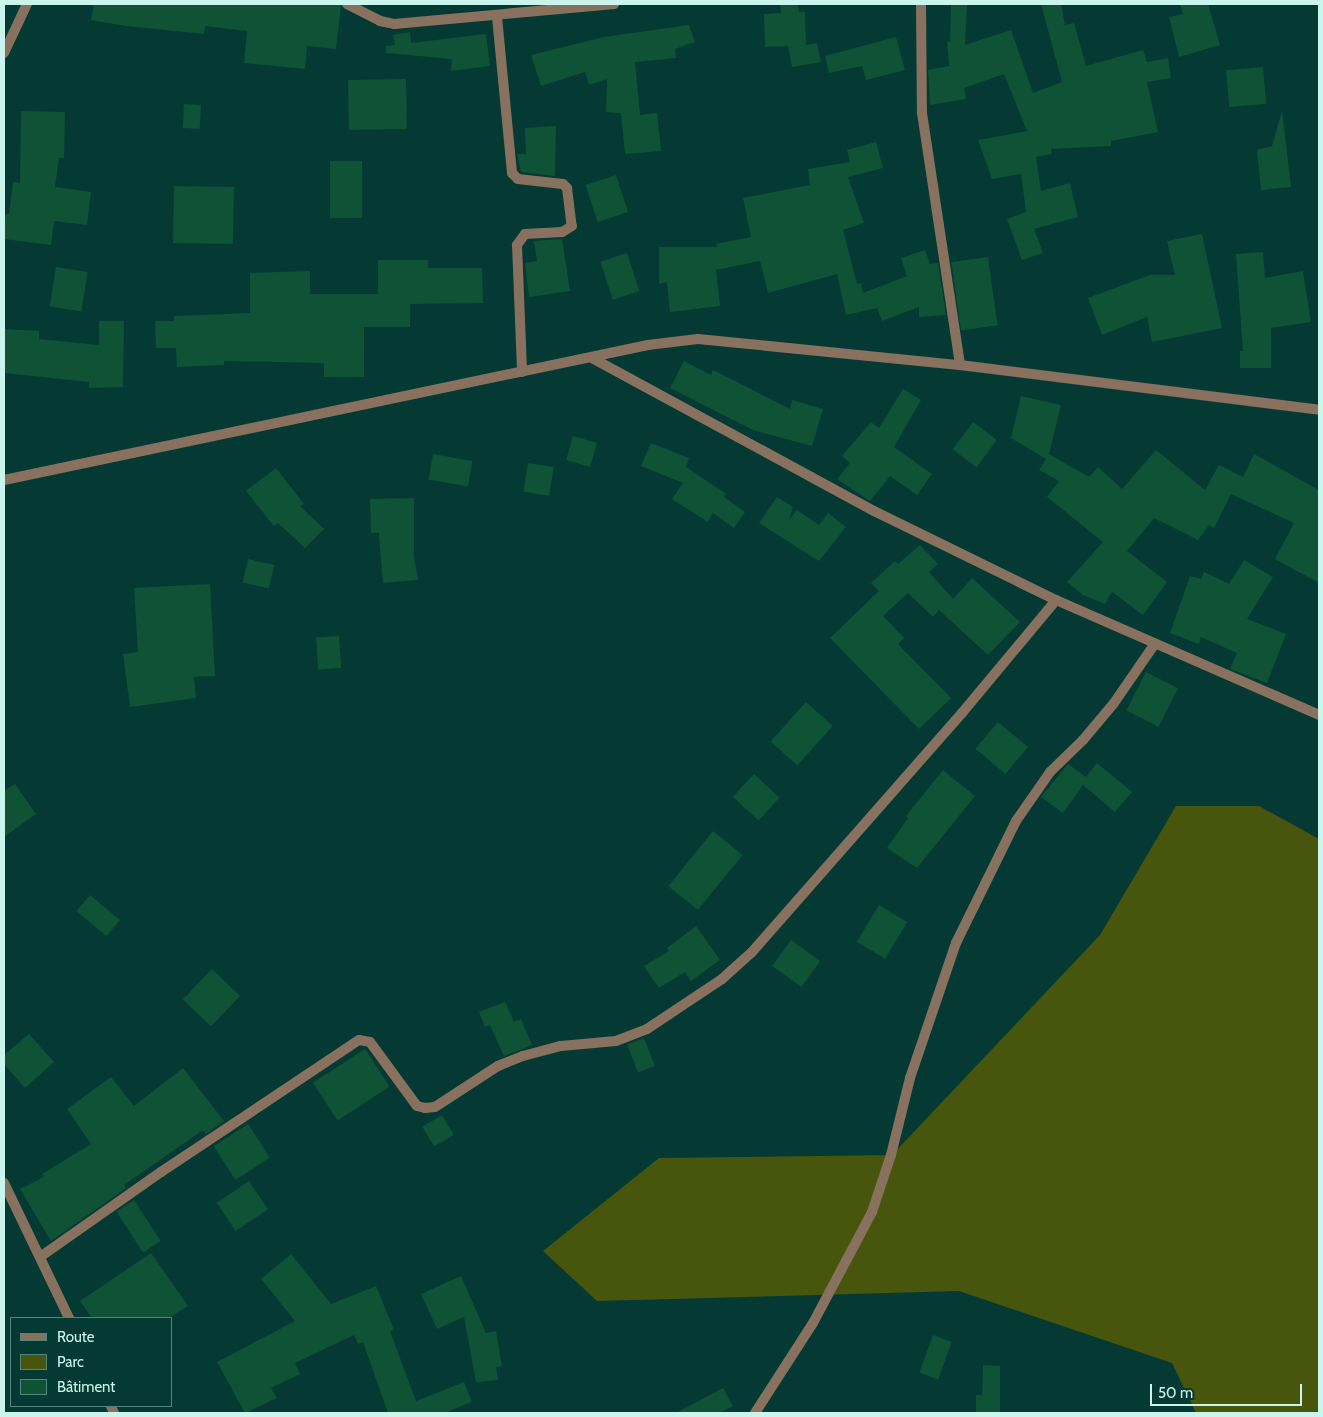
<!DOCTYPE html>
<html>
<head>
<meta charset="utf-8">
<style>
  body { margin:0 }
  #map { position:relative; width:1323px; height:1417px; overflow:hidden; background:#043a33; font-family:Cabin,sans-serif }
  div>[style] { position:absolute }
  [style*='--x'] { left:calc(var(--x)*1px); top:calc(var(--y)*1px); width:calc(var(--w)*1px); rotate:calc(var(--a)*1deg) }
  .green>* { inset:0; background:#47550d }
  .building>* { inset:0; background:#0f5236; transform-origin:0 0 }
  .minor>* { height:10px; margin:-5px; padding:0 5px; transform-origin:5px; border-radius:5px; background:#88715e }
  .tertiary>* { height:10px; margin:-5px; padding:0 5px; transform-origin:5px; border-radius:5px; background:#88715e }
  span { translate:-50% -50%; white-space:nowrap; text-align:center; line-height:1.15; -webkit-text-stroke:4px #043a33; paint-order:stroke }
  .frame { position:absolute; inset:0; border:5px solid #caf5ec; pointer-events:none }
  .legend { position:absolute; left:10px; top:1317px; width:162px; height:90px; box-sizing:border-box; background:#043a33; border:1px solid #53857d; margin:0; padding:6px 9px; list-style:none; font-size:15px; color:#caf5ec }
  .legend li { display:flex; align-items:center; gap:10px; height:25px }
  .legend b { width:25px; border:1px solid #53857d }
  .scale { position:absolute; left:1150px; top:1384px; width:152px; height:22px; box-sizing:border-box; border:2px solid #caf5ec; border-top:0; padding-left:6px; font-size:15px; line-height:18px; white-space:nowrap; color:#caf5ec; -webkit-text-stroke:4px #043a33; paint-order:stroke }
</style>
</head>
<body>
<div id="map">
  <div class="green">
    <div style="clip-path:polygon(1176px 806px,1259px 806px,1319px 839px,1319px 1413px,1196px 1413px,1172px 1363px,959px 1291px,597px 1301px,543px 1251px,659px 1158px,892px 1155px,1100px 935px)"></div>
  </div>
  <div class="building">
    <div style="clip-path:polygon(94px 4px,340px 4px,341px 6px,336px 49px,307px 46px,305px 69px,244px 63px,247px 31px,205px 26px,204px 34px,126px 26px,91px 20px)"></div>
    <div style="clip-path:polygon(780px 4px,798px 4px,799px 12px,805px 12px,806px 45px,817px 43px,821px 62px,792px 67px,788px 46px,765px 47px,764px 14px,781px 13px)"></div>
    <div style="clip-path:polygon(951px 4px,967px 5px,965px 45px,1011px 30px,1033px 93px,1062px 82px,1041px 4px,1061px 4px,1065px 25px,1074px 23px,1086px 66px,1143px 50px,1147px 62px,1168px 58px,1171px 78px,1147px 82px,1158px 132px,1111px 141px,1111px 146px,1051px 149px,1052px 154px,1036px 157px,1041px 191px,1070px 183px,1078px 217px,1034px 229px,1043px 253px,1022px 260px,1007px 219px,1026px 212px,1021px 174px,992px 179px,978px 140px,1027px 131px,1004px 74px,964px 88px,966px 99px,930px 105px,928px 70px,949px 66px,947px 42px,950px 42px)"></div>
    <div style="clip-path:polygon(1180px 4px,1208px 4px,1220px 45px,1179px 57px,1169px 17px,1183px 14px)"></div>
    <div style="clip-path:polygon(689px 25px,695px 42px,675px 49px,676px 58px,635px 62px,640px 115px,657px 113px,661px 151px,625px 154px,621px 113px,606px 112px,607px 79px,589px 85px,585px 72px,541px 86px,531px 55px,604px 37px)"></div>
    <div style="clip-path:polygon(410px 32px,411px 43px,486px 34px,490px 66px,451px 71px,452px 59px,386px 53px,386px 46px,395px 45px,393px 35px)"></div>
    <div style="clip-path:polygon(896px 37px,905px 70px,866px 80px,862px 66px,829px 73px,825px 56px)"></div>
    <div style="left:1263px;top:67px;width:37px;height:37px;rotate:85deg"></div>
    <div style="left:406px;top:79px;width:50px;height:58px;rotate:89deg"></div>
    <div style="left:184px;top:104px;width:17px;height:24px;rotate:3deg"></div>
    <div style="clip-path:polygon(21px 111px,65px 112px,64px 158px,59px 158px,55px 187px,91px 192px,87px 225px,54px 221px,51px 245px,4px 239px,4px 223px,6px 214px,9px 214px,13px 182px,20px 183px)"></div>
    <div style="clip-path:polygon(1282px 111px,1291px 187px,1261px 190px,1257px 150px,1272px 146px)"></div>
    <div style="clip-path:polygon(556px 126px,555px 176px,521px 172px,517px 154px,526px 154px,525px 128px)"></div>
    <div style="clip-path:polygon(876px 142px,883px 168px,848px 177px,864px 223px,843px 230px,857px 284px,861px 283px,863px 293px,907px 276px,901px 258px,925px 250px,930px 264px,938px 263px,946px 315px,919px 317px,919px 307px,882px 321px,877px 308px,846px 315px,837px 274px,768px 293px,760px 261px,716px 270px,720px 306px,670px 312px,667px 282px,659px 284px,659px 247px,717px 247px,716px 244px,751px 237px,743px 198px,810px 185px,808px 169px,850px 162px,847px 150px)"></div>
    <div style="left:330px;top:161px;width:32px;height:57px"></div>
    <div style="left:616px;top:175px;width:39px;height:32px;rotate:72deg"></div>
    <div style="left:174px;top:186px;width:60px;height:57px;rotate:1deg"></div>
    <div style="clip-path:polygon(1202px 234px,1222px 328px,1152px 342px,1147px 317px,1102px 335px,1088px 298px,1150px 275px,1175px 275px,1167px 241px)"></div>
    <div style="clip-path:polygon(562px 239px,570px 291px,529px 297px,525px 263px,537px 261px,534px 241px)"></div>
    <div style="clip-path:polygon(1263px 252px,1265px 278px,1303px 271px,1311px 322px,1271px 328px,1271px 368px,1240px 368px,1240px 351px,1243px 351px,1236px 254px)"></div>
    <div style="left:627px;top:253px;width:40px;height:28px;rotate:72deg"></div>
    <div style="left:988px;top:257px;width:69px;height:37px;rotate:82deg"></div>
    <div style="clip-path:polygon(378px 260px,428px 260px,428px 268px,482px 268px,483px 303px,410px 304px,410px 327px,364px 327px,364px 377px,324px 377px,324px 363px,224px 361px,224px 365px,177px 367px,176px 348px,156px 348px,155px 321px,174px 321px,174px 316px,250px 313px,250px 273px,310px 271px,310px 294px,378px 294px)"></div>
    <div style="left:56px;top:267px;width:32px;height:40px;rotate:9deg"></div>
    <div style="clip-path:polygon(99px 321px,124px 321px,123px 387px,89px 388px,89px 382px,4px 373px,4px 329px,39px 331px,39px 339px,99px 345px)"></div>
    <div style="clip-path:polygon(684px 361px,711px 375px,713px 370px,790px 409px,792px 400px,823px 409px,812px 446px,753px 430px,670px 388px)"></div>
    <div style="clip-path:polygon(903px 389px,921px 400px,894px 447px,932px 474px,917px 495px,890px 476px,870px 501px,837px 479px,850px 463px,842px 456px,871px 422px,879px 428px)"></div>
    <div style="clip-path:polygon(1021px 396px,1061px 405px,1049px 454px,1089px 477px,1098px 467px,1122px 489px,1156px 450px,1205px 490px,1219px 465px,1243px 477px,1254px 454px,1319px 490px,1319px 583px,1275px 559px,1294px 523px,1231px 494px,1214px 528px,1209px 525px,1198px 540px,1154px 518px,1127px 551px,1167px 582px,1143px 615px,1112px 592px,1105px 604px,1083px 595px,1067px 582px,1103px 542px,1047px 497px,1059px 481px,1039px 470px,1046px 459px,1011px 438px)"></div>
    <div style="left:973px;top:422px;width:30px;height:34px;rotate:37deg"></div>
    <div style="left:573px;top:436px;width:25px;height:25px;rotate:16deg"></div>
    <div style="clip-path:polygon(651px 443px,689px 458px,686px 467px,726px 494px,724px 497px,745px 512px,734px 528px,713px 513px,708px 522px,672px 499px,683px 483px,641px 466px)"></div>
    <div style="left:433px;top:454px;width:40px;height:26px;rotate:10deg"></div>
    <div style="left:528px;top:463px;width:26px;height:29px;rotate:9deg"></div>
    <div style="clip-path:polygon(276px 468px,304px 504px,300px 506px,324px 529px,305px 548px,278px 523px,274px 526px,246px 491px)"></div>
    <div style="clip-path:polygon(777px 497px,793px 507px,789px 520px,797px 510px,819px 525px,828px 513px,846px 527px,819px 561px,759px 523px)"></div>
    <div style="clip-path:polygon(414px 498px,414px 556px,418px 580px,383px 583px,379px 533px,371px 533px,370px 499px)"></div>
    <div style="clip-path:polygon(920px 545px,938px 564px,929px 572px,953px 599px,972px 578px,1020px 622px,988px 655px,939px 610px,933px 617px,908px 593px,883px 616px,904px 638px,898px 644px,951px 698px,919px 729px,830px 638px,879px 591px,871px 583px,895px 561px,898px 564px)"></div>
    <div style="left:248px;top:559px;width:27px;height:24px;rotate:13deg"></div>
    <div style="clip-path:polygon(1244px 560px,1273px 577px,1247px 619px,1286px 634px,1267px 683px,1230px 669px,1237px 653px,1201px 637px,1199px 644px,1170px 633px,1190px 576px,1201px 579px,1204px 572px,1229px 584px)"></div>
    <div style="clip-path:polygon(210px 584px,215px 676px,194px 677px,196px 698px,130px 707px,123px 654px,138px 652px,134px 588px)"></div>
    <div style="left:339px;top:636px;width:32px;height:23px;rotate:86deg"></div>
    <div style="left:1146px;top:672px;width:36px;height:43px;rotate:27deg"></div>
    <div style="left:806px;top:702px;width:36px;height:53px;rotate:42deg"></div>
    <div style="left:998px;top:722px;width:39px;height:35px;rotate:40deg"></div>
    <div style="clip-path:polygon(1097px 763px,1132px 792px,1115px 812px,1083px 785px,1063px 813px,1041px 797px,1068px 764px,1086px 777px)"></div>
    <div style="clip-path:polygon(943px 770px,975px 796px,917px 868px,887px 848px,908px 818px,906px 816px)"></div>
    <div style="left:754px;top:774px;width:35px;height:31px;rotate:43deg"></div>
    <div style="clip-path:polygon(15px 784px,36px 814px,4px 837px,4px 791px)"></div>
    <div style="left:713px;top:831px;width:38px;height:71px;rotate:39deg"></div>
    <div style="left:90px;top:895px;width:39px;height:21px;rotate:40deg"></div>
    <div style="left:879px;top:905px;width:33px;height:43px;rotate:31deg"></div>
    <div style="clip-path:polygon(696px 926px,720px 960px,691px 981px,685px 972px,659px 988px,644px 966px,669px 951px,667px 948px)"></div>
    <div style="left:791px;top:940px;width:36px;height:32px;rotate:36deg"></div>
    <div style="left:212px;top:969px;width:39px;height:42px;rotate:44deg"></div>
    <div style="clip-path:polygon(505px 1002px,514px 1022px,521px 1019px,532px 1045px,504px 1056px,490px 1025px,485px 1027px,479px 1012px)"></div>
    <div style="clip-path:polygon(29px 1034px,54px 1062px,25px 1088px,4px 1064px,4px 1055px)"></div>
    <div style="left:644px;top:1038px;width:30px;height:18px;rotate:69deg"></div>
    <div style="left:365px;top:1049px;width:45px;height:62px;rotate:57deg"></div>
    <div style="clip-path:polygon(183px 1068px,224px 1121px,206px 1134px,203px 1130px,124px 1185px,126px 1188px,51px 1241px,20px 1189px,44px 1177px,42px 1174px,91px 1144px,67px 1109px,111px 1077px,134px 1106px)"></div>
    <div style="left:442px;top:1115px;width:23px;height:23px;rotate:59deg"></div>
    <div style="left:248px;top:1124px;width:40px;height:41px;rotate:57deg"></div>
    <div style="left:249px;top:1181px;width:34px;height:39px;rotate:56deg"></div>
    <div style="left:134px;top:1200px;width:49px;height:21px;rotate:57deg"></div>
    <div style="clip-path:polygon(151px 1253px,188px 1306px,169px 1318px,92px 1318px,80px 1301px)"></div>
    <div style="clip-path:polygon(291px 1254px,331px 1304px,376px 1286px,394px 1330px,390px 1331px,416px 1401px,464px 1382px,472px 1402px,444px 1413px,388px 1413px,363px 1342px,358px 1344px,354px 1335px,295px 1363px,300px 1374px,271px 1388px,277px 1398px,245px 1413px,217px 1362px,295px 1321px,261px 1279px)"></div>
    <div style="clip-path:polygon(461px 1276px,486px 1333px,496px 1331px,502px 1366px,496px 1367px,498px 1380px,476px 1382px,464px 1317px,437px 1329px,421px 1294px)"></div>
    <div style="left:933px;top:1335px;width:20px;height:40px;rotate:20deg"></div>
    <div style="clip-path:polygon(983px 1365px,1000px 1366px,1000px 1413px,976px 1413px,976px 1395px,982px 1395px)"></div>
    <div style="clip-path:polygon(723px 1388px,733px 1406px,720px 1413px,676px 1413px)"></div>
  </div>
  <div class="minor">
    <div style="--x:347;--y:4;--w:37;--a:27"></div>
    <div style="--x:380;--y:21;--w:14;--a:12"></div>
    <div style="--x:394;--y:24;--w:221;--a:-5.2"></div>
    <div style="--x:921;--y:4;--w:109;--a:89.5"></div>
    <div style="--x:922;--y:113;--w:255;--a:81.4"></div>
    <div style="--x:497;--y:17;--w:157;--a:84.5"></div>
    <div style="--x:512;--y:173;--w:8;--a:45"></div>
    <div style="--x:518;--y:179;--w:45;--a:6.3"></div>
    <div style="--x:563;--y:184;--w:6;--a:45"></div>
    <div style="--x:567;--y:188;--w:38;--a:83"></div>
    <div style="--x:572;--y:226;--w:12;--a:149"></div>
    <div style="--x:562;--y:232;--w:37;--a:177"></div>
    <div style="--x:525;--y:234;--w:14;--a:126"></div>
    <div style="--x:517;--y:245;--w:127;--a:87.7"></div>
    <div style="--x:4;--y:53;--w:54;--a:-64.9"></div>
    <div style="--x:592;--y:358;--w:321;--a:28.5"></div>
    <div style="--x:874;--y:511;--w:203;--a:26.1"></div>
    <div style="--x:1056;--y:600;--w:287;--a:23.6"></div>
    <div style="--x:40;--y:1257;--w:148;--a:-35.1"></div>
    <div style="--x:161;--y:1172;--w:238;--a:-33.7"></div>
    <div style="--x:359;--y:1040;--w:11;--a:10"></div>
    <div style="--x:370;--y:1042;--w:79;--a:53.7"></div>
    <div style="--x:417;--y:1106;--w:8;--a:14"></div>
    <div style="--x:425;--y:1108;--w:10;--a:-6"></div>
    <div style="--x:435;--y:1107;--w:75;--a:-33.1"></div>
    <div style="--x:498;--y:1066;--w:27;--a:-22"></div>
    <div style="--x:523;--y:1056;--w:39;--a:-15"></div>
    <div style="--x:561;--y:1046;--w:55;--a:-5.2"></div>
    <div style="--x:616;--y:1041;--w:33;--a:-21"></div>
    <div style="--x:647;--y:1029;--w:90;--a:-33.7"></div>
    <div style="--x:722;--y:979;--w:40;--a:-42"></div>
    <div style="--x:752;--y:952;--w:318;--a:-48.7"></div>
    <div style="--x:962;--y:713;--w:147;--a:-50.2"></div>
    <div style="--x:755;--y:1413;--w:107;--a:-57.2"></div>
    <div style="--x:813;--y:1323;--w:126;--a:-62"></div>
    <div style="--x:872;--y:1212;--w:60;--a:-71.6"></div>
    <div style="--x:891;--y:1155;--w:79;--a:-76.1"></div>
    <div style="--x:910;--y:1078;--w:143;--a:-71.2"></div>
    <div style="--x:956;--y:943;--w:136;--a:-63.8"></div>
    <div style="--x:1016;--y:821;--w:60;--a:-55.2"></div>
    <div style="--x:1050;--y:772;--w:46;--a:-44.1"></div>
    <div style="--x:1083;--y:740;--w:48;--a:-50"></div>
    <div style="--x:1114;--y:703;--w:70;--a:-55.4"></div>
  </div>
  <div class="tertiary">
    <div style="--x:4;--y:480;--w:658;--a:-11.84"></div>
    <div style="--x:648;--y:345;--w:50;--a:-6.8"></div>
    <div style="--x:698;--y:339;--w:263;--a:5.7"></div>
    <div style="--x:960;--y:365;--w:362;--a:7.1"></div>
    <div style="--x:4;--y:1183;--w:150;--a:64.3"></div>
    <div style="--x:111;--y:1406;--w:8;--a:67"></div>
  </div>
  <div class="frame"></div>
  <ul class="legend">
  <li><b style="height:6px;background:#88715e"></b>Route</li>
  <li><b style="height:14px;background:#47550d"></b>Parc</li>
  <li><b style="height:14px;background:#0f5236"></b>Bâtiment</li>
  </ul>
  <div class="scale">50 m</div>
</div>
</body>
</html>
